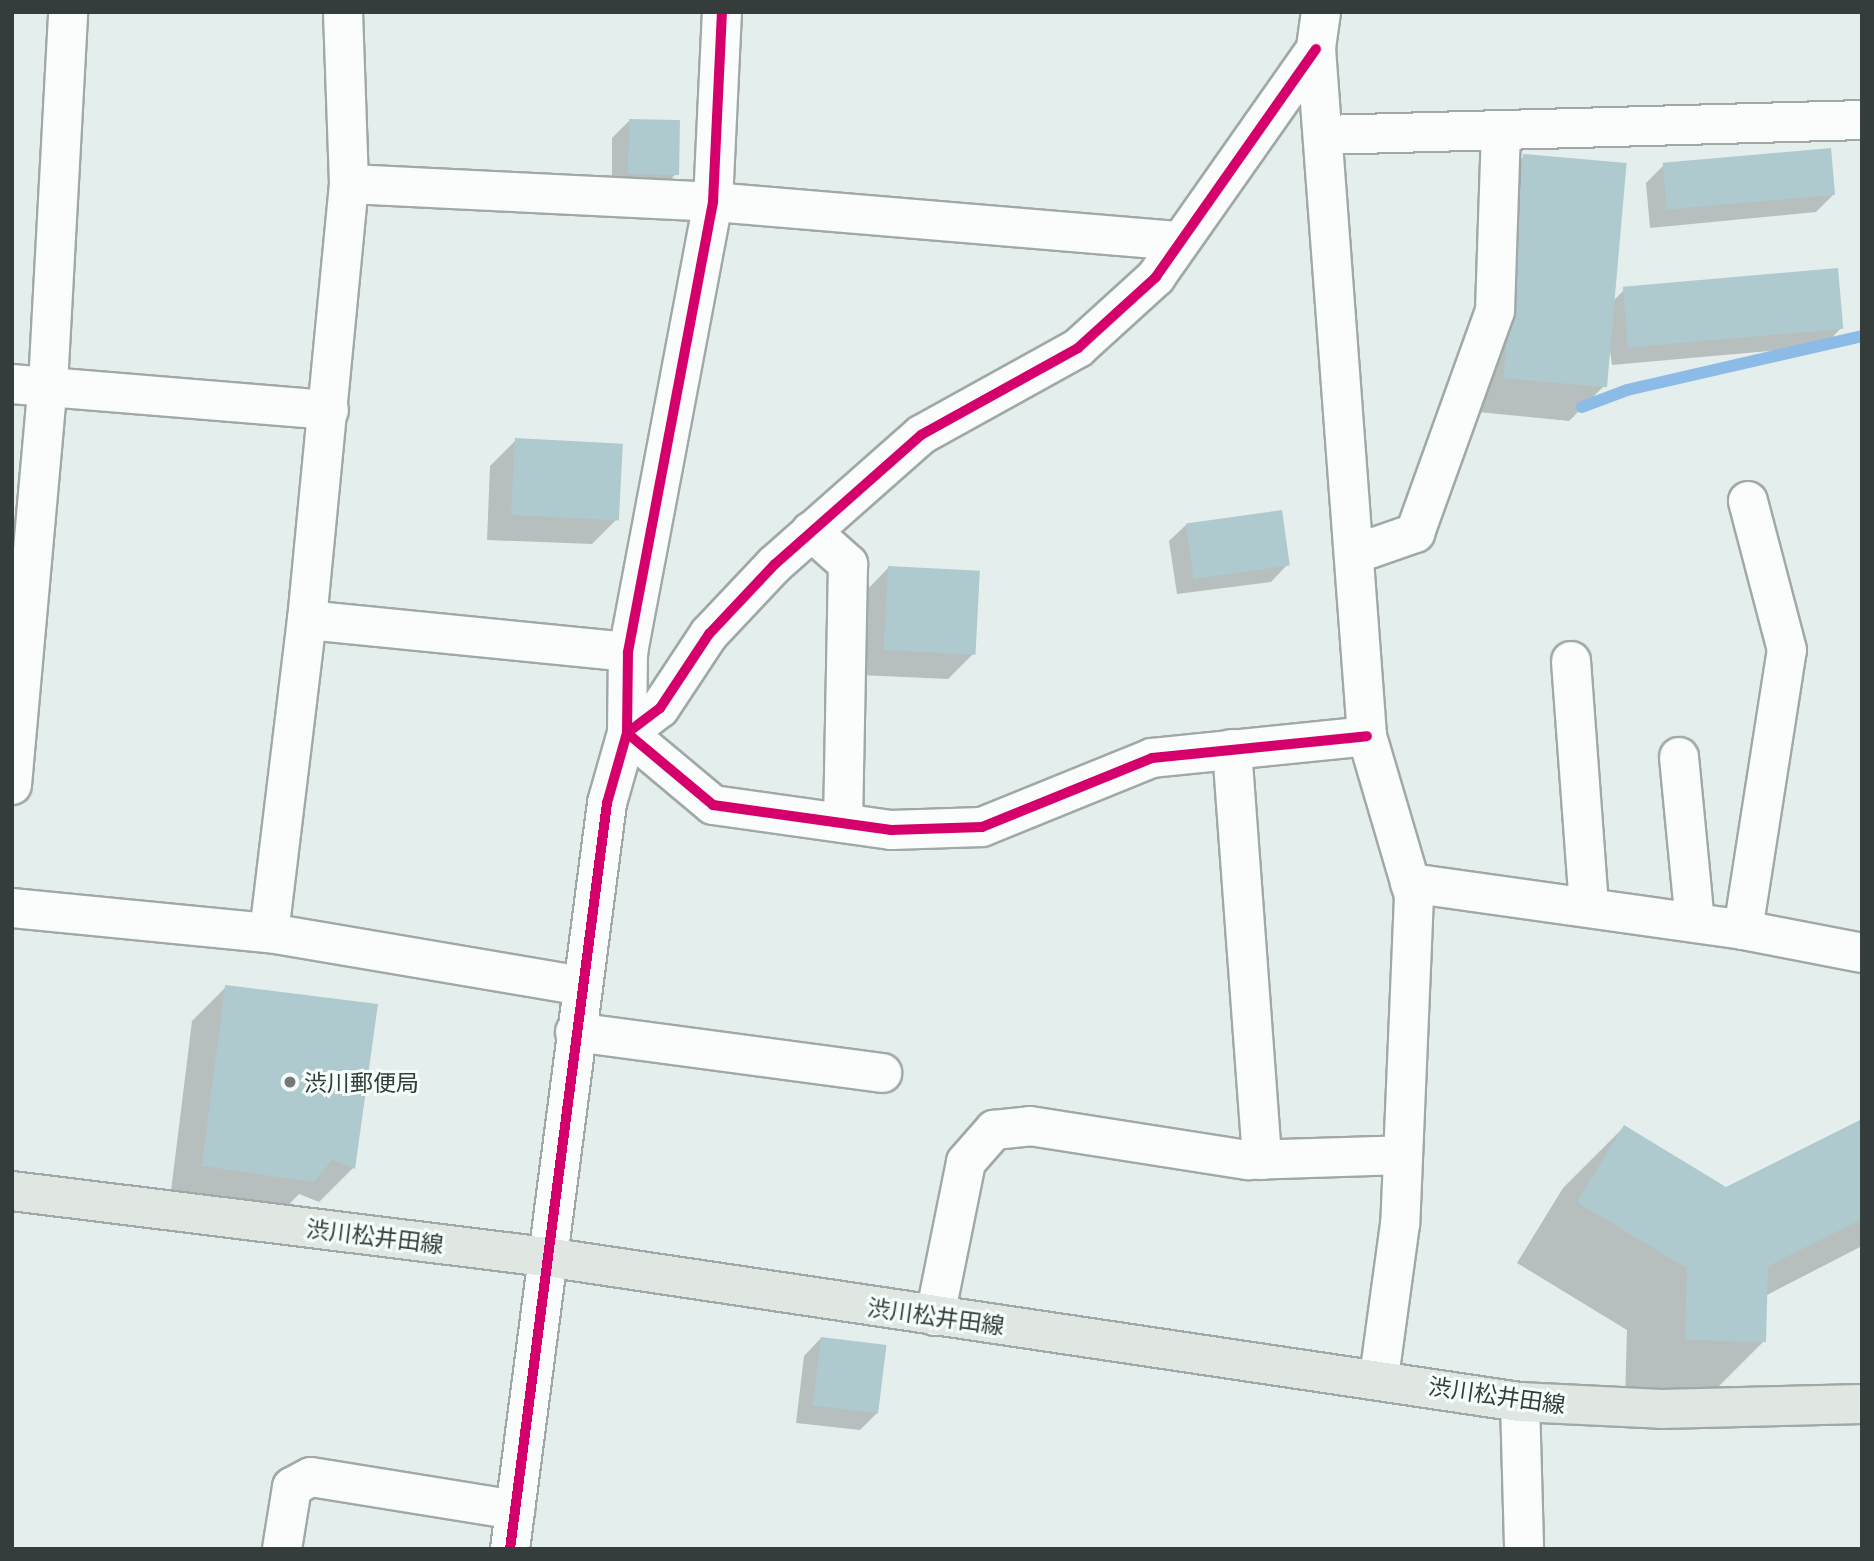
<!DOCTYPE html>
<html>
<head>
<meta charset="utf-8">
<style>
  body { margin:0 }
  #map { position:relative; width:1874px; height:1561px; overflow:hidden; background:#e4efed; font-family:"Noto Sans","Noto Sans JP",sans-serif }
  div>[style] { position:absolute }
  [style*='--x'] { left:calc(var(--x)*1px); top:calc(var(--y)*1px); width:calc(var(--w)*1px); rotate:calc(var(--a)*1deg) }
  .shadow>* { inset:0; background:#0003 }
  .stream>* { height:12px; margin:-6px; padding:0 6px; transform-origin:6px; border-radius:6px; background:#8cbbe7 }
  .building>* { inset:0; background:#aecacf; transform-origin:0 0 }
  .roads { filter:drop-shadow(2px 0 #a0a9a7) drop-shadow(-2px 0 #a0a9a7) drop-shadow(0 2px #a0a9a7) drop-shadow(0 -2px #a0a9a7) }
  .minor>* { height:38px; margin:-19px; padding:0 19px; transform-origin:19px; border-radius:19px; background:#fbfdfc }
  .major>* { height:38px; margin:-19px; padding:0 19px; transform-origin:19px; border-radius:19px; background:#e0e6e2 }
  .cycleway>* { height:10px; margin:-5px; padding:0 5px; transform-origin:5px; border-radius:5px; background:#d6006c }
  .dots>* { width:19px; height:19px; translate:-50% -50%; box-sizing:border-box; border:4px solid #f6fefc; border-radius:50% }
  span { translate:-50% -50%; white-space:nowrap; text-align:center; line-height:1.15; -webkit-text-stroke:6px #f6fefc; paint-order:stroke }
  .poi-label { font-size:23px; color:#343d3b }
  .left { translate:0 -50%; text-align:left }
  .street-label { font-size:23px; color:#343d3b }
  .frame { position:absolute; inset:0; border:14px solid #343d3b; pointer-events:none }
</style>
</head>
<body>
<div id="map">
  <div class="shadow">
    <div style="clip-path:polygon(629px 121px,677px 173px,660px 190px,612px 190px,612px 138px)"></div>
    <div style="clip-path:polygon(1524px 156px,1611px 303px,1624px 290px,1841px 328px,1824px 346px,1612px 365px,1608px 338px,1603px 387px,1569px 421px,1468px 411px,1490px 189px)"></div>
    <div style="clip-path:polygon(1663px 166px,1834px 194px,1816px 212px,1650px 228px,1646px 183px)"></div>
    <div style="clip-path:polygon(516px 440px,618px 518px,592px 544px,487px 540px,490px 466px)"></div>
    <div style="clip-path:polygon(1187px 524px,1288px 564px,1271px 582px,1177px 594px,1169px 541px)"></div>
    <div style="clip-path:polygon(888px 568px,974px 653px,948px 679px,859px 675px,863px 594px)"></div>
    <div style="clip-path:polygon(226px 987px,353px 1168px,319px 1202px,299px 1194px,279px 1215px,170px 1199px,192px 1021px)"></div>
    <div style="clip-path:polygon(1862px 1121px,1862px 1246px,1765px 1296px,1764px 1341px,1703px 1402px,1625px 1400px,1627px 1330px,1517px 1263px,1563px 1188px,1624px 1127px,1726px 1189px)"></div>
    <div style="clip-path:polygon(821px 1338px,877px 1413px,860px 1430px,796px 1423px,804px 1356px)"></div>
  </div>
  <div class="stream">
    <div style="--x:1582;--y:407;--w:48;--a:-20.7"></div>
    <div style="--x:1627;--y:390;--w:241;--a:-12.9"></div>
  </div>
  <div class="building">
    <div style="left:629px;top:119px;width:51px;height:55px;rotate:1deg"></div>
    <div style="left:1831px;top:148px;width:47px;height:169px;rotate:85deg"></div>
    <div style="left:1523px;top:154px;width:104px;height:225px;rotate:5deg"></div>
    <div style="left:1838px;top:268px;width:61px;height:216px;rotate:85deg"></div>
    <div style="left:515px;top:438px;width:108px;height:77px;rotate:3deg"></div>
    <div style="left:1282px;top:510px;width:56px;height:97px;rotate:82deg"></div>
    <div style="left:888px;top:566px;width:92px;height:84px;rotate:3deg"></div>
    <div style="clip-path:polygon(225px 985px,378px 1004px,355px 1169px,332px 1160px,314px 1182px,202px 1166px)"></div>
    <div style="clip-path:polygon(1862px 1119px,1862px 1219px,1768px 1266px,1766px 1342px,1685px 1340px,1687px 1268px,1577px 1202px,1624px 1125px,1726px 1187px)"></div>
    <div style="left:821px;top:1337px;width:66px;height:69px;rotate:7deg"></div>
  </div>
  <div class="roads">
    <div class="minor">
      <div style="--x:343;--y:12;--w:172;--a:88"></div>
      <div style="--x:349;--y:184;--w:438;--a:95.5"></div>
      <div style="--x:307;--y:620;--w:323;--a:5.7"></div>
      <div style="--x:1321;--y:12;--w:37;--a:98"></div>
      <div style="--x:1316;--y:49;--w:689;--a:85.75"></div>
      <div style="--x:1367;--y:736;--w:167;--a:73.6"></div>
      <div style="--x:1414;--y:896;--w:328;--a:92.4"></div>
      <div style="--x:1400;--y:1224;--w:155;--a:97.8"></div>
      <div style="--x:1316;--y:49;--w:279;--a:125.1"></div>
      <div style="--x:1156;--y:277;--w:105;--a:137.7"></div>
      <div style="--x:1078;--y:348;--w:179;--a:151"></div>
      <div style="--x:921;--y:435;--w:195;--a:138.5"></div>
      <div style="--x:775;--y:564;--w:96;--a:133.3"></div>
      <div style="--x:709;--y:634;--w:89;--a:123.5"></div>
      <div style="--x:660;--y:708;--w:41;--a:142.9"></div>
      <div style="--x:627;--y:733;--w:112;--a:39.9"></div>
      <div style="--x:713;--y:805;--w:180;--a:8"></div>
      <div style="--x:891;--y:830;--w:91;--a:-1.9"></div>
      <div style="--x:982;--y:827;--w:183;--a:-22.1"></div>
      <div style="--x:1152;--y:758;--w:216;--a:-5.8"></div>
      <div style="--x:1323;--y:135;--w:539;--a:-1.59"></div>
      <div style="--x:349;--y:184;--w:364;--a:2.8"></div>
      <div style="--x:713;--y:202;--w:467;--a:4.8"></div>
      <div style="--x:12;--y:384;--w:318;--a:4.7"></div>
      <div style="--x:811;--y:531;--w:50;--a:41.7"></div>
      <div style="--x:848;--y:564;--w:259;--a:91.1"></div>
      <div style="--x:1355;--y:554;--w:64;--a:-19.3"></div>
      <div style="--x:1415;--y:533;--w:236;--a:-70.2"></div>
      <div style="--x:1495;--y:311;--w:180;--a:-88.1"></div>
      <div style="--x:1571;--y:661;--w:246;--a:85.8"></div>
      <div style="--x:1232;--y:749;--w:412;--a:85.8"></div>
      <div style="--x:1679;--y:757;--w:166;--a:84.5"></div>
      <div style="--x:12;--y:785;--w:402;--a:-84.9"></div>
      <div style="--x:48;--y:385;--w:374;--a:-86.9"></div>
      <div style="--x:1410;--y:883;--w:336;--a:8"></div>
      <div style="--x:1743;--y:930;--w:121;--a:10.9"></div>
      <div style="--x:12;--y:908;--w:258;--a:5.6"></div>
      <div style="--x:269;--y:933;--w:316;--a:9.6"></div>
      <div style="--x:1743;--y:930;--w:283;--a:-81.1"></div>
      <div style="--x:1787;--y:650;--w:154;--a:-104.7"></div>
      <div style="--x:269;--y:933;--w:315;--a:-83.1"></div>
      <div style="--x:575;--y:1032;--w:310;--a:7.6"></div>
      <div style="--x:935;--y:1316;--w:157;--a:-78.6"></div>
      <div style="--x:966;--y:1162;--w:43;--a:-48.8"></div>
      <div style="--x:994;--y:1130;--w:36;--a:-6"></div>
      <div style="--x:1030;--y:1126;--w:221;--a:8.9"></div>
      <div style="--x:1248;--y:1160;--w:155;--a:-1.8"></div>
      <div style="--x:1520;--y:1402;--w:147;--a:88.4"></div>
      <div style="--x:282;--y:1549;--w:63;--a:-80.8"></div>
      <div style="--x:292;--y:1487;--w:21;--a:-28"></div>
      <div style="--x:311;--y:1477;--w:207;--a:9.2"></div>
      <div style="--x:510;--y:1549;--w:752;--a:-82.59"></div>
      <div style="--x:607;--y:803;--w:73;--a:-74.1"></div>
      <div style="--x:627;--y:733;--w:81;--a:-89.3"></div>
      <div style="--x:628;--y:652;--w:458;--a:-79.3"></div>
      <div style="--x:713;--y:202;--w:190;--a:-87.3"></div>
    </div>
    <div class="major">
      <div style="--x:12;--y:1191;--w:538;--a:7.05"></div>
      <div style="--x:546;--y:1257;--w:985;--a:8.47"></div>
      <div style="--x:1520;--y:1402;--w:141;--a:2.8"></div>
      <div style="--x:1661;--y:1409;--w:201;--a:-1.4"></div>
    </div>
  </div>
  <div class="cycleway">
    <div style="--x:1316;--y:49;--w:279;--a:125.1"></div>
    <div style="--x:1156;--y:277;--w:105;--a:137.7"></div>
    <div style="--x:1078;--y:348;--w:179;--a:151"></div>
    <div style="--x:921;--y:435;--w:195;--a:138.5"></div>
    <div style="--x:775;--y:564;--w:96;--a:133.3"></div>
    <div style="--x:709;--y:634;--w:89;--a:123.5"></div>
    <div style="--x:660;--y:708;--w:41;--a:142.9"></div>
    <div style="--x:627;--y:733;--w:112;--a:39.9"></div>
    <div style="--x:713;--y:805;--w:180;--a:8"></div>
    <div style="--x:891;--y:830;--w:91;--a:-1.9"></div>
    <div style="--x:982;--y:827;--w:183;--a:-22.1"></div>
    <div style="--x:1152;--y:758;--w:216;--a:-5.8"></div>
    <div style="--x:510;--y:1549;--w:752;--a:-82.59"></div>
    <div style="--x:607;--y:803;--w:73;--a:-74.1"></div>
    <div style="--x:627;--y:733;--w:81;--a:-89.3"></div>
    <div style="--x:628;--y:652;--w:458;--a:-79.3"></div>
    <div style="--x:713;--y:202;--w:190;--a:-87.3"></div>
  </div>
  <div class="dots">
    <div style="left:290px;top:1082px;background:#727b79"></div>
  </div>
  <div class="poi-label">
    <span class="left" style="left:304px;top:1082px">渋川郵便局</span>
  </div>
  <div class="street-label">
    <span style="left:375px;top:1236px;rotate:7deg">渋川松井田線</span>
    <span style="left:936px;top:1316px;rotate:8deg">渋川松井田線</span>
    <span style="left:1497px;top:1395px;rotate:8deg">渋川松井田線</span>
  </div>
  <div class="frame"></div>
</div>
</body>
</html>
